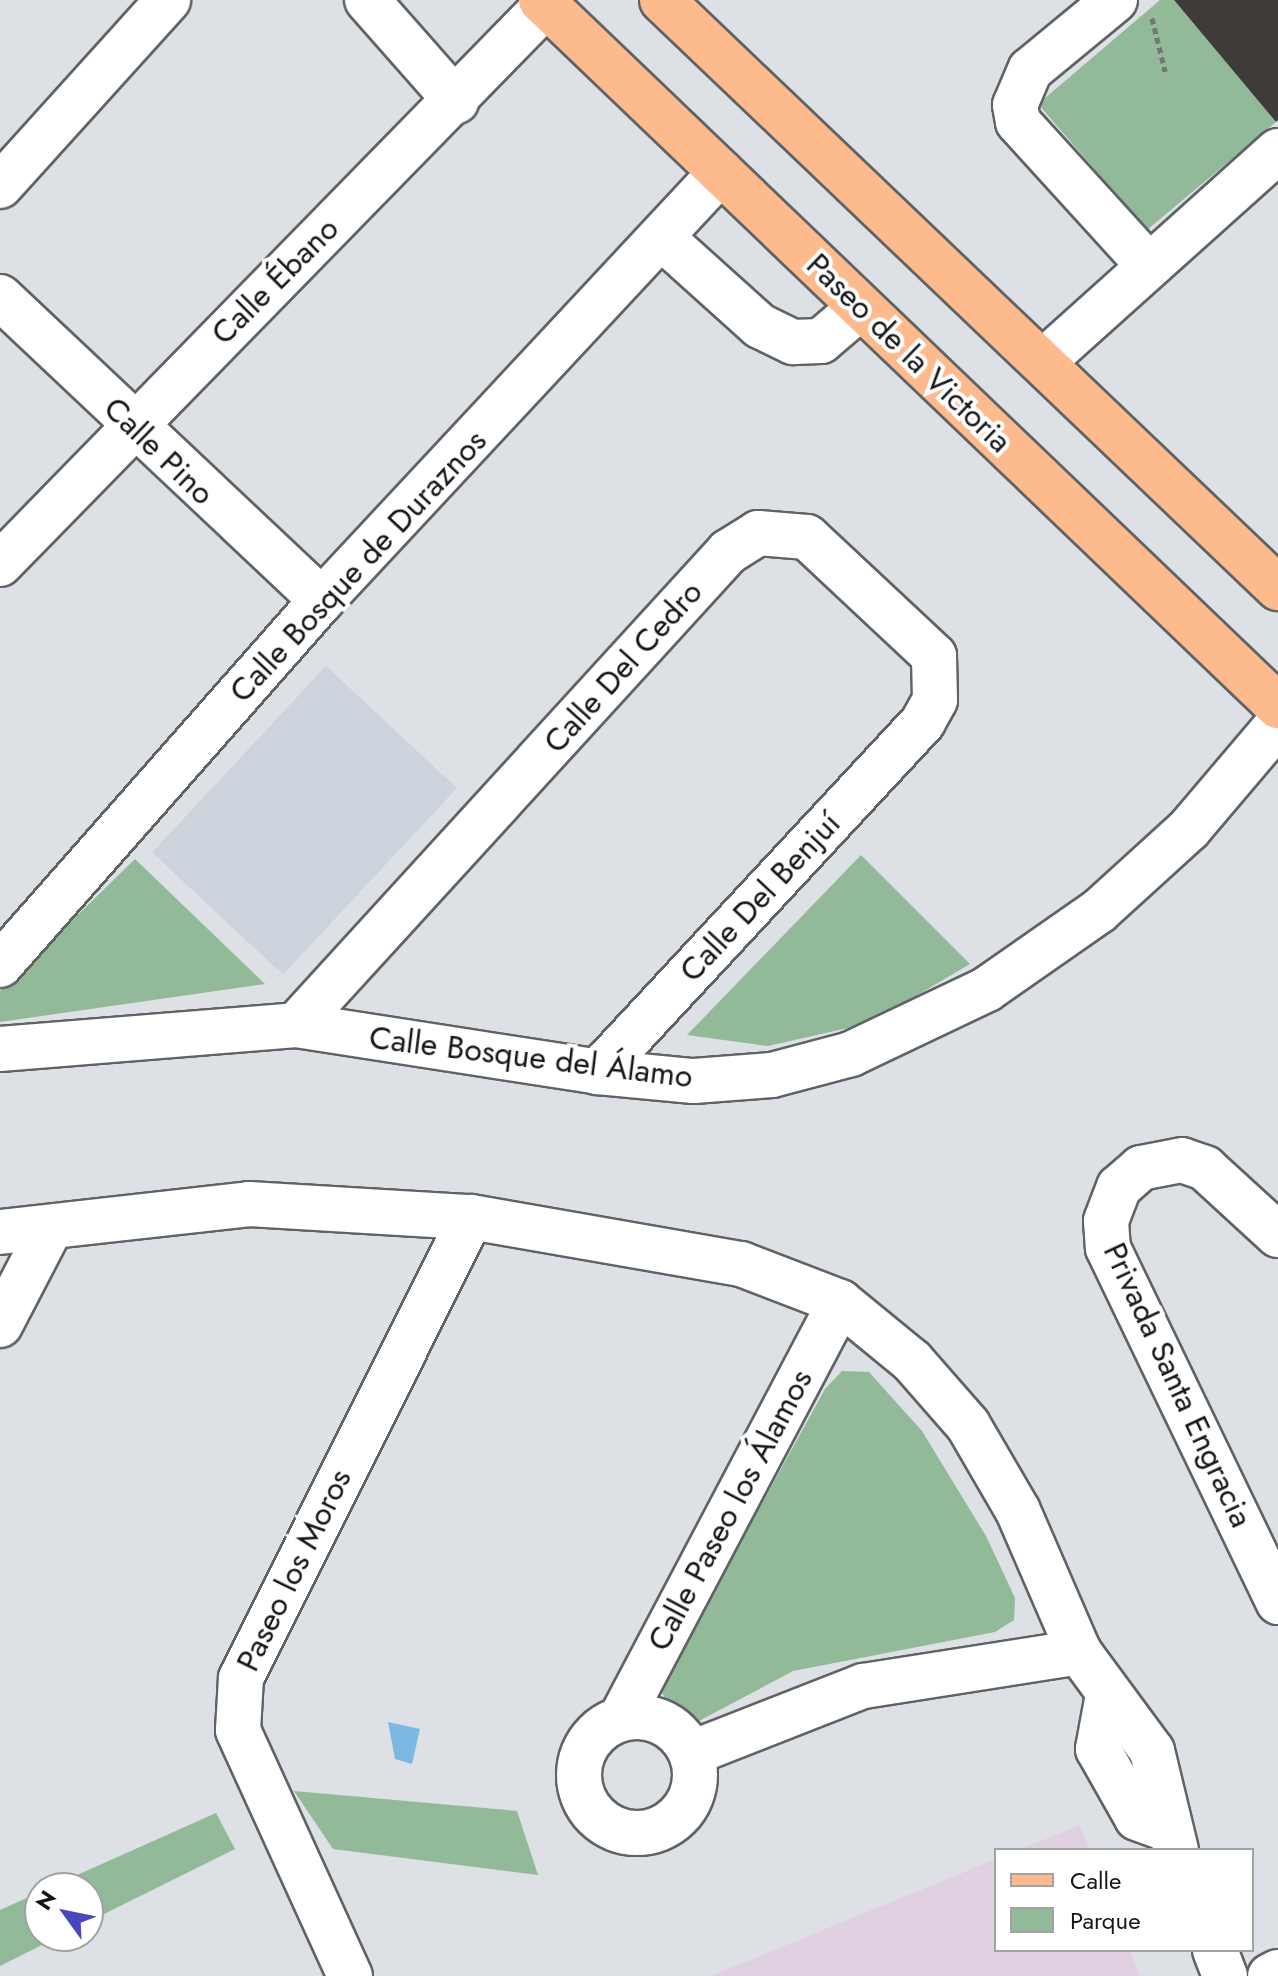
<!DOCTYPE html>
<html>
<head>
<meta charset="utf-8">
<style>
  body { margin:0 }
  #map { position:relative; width:1278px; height:1976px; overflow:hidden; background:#dde0e4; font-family:Jost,sans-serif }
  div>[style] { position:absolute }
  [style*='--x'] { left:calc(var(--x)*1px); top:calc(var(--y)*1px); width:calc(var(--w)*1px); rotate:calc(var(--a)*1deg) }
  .commercial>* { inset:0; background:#e1d0e1 }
  .built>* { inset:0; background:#cbd4dd; transform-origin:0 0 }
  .green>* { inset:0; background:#92ba99 }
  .water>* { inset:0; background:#7bb9e3 }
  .building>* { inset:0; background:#3f3b39 }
  .path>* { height:5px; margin-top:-2.5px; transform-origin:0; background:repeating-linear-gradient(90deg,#737577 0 6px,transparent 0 10px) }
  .roads { filter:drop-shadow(2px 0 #606366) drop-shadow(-2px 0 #606366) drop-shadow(0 2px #606366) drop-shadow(0 -2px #606366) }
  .minor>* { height:44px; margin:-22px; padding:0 22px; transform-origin:22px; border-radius:22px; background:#fff }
  .minor>.ring { margin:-22px; padding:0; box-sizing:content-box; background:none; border:44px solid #fff; border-radius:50% }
  .major>* { height:44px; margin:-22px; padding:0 22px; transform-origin:22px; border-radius:22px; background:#fdba8c }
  span { translate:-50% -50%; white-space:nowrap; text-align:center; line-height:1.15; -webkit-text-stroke:8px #fff; paint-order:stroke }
  .street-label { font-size:32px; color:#151617 }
  .legend { position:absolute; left:994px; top:1848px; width:260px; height:104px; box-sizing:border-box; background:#fff; border:2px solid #a1a2a2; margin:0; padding:10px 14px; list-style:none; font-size:24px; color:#151617 }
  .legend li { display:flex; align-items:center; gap:16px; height:40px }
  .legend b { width:40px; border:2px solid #a1a2a2 }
  .north { position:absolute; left:24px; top:1872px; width:80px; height:80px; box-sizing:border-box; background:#fff; border:2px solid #a1a2a2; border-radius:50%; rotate:303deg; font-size:22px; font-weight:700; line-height:32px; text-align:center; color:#151617 }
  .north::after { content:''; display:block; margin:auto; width:28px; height:36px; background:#4947bd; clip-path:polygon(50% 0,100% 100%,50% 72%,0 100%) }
</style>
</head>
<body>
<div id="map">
  <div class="commercial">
    <div style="clip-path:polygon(1080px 1825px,1090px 1850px,1019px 1850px)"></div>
    <div style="clip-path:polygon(996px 1859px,996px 1950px,1130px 1950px,1140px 1976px,711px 1976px)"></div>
  </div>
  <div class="built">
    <div style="left:326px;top:666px;width:179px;height:255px;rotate:43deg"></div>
  </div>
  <div class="green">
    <div style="clip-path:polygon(1160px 0,1174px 0,1276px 122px,1147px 230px,1038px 104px)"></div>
    <div style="clip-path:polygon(861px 855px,970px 964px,870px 1023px,768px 1046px,687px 1035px)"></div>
    <div style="clip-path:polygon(135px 859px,265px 984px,0 1022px,0 991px)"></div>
    <div style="clip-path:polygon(842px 1371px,869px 1372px,922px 1431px,986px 1536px,1015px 1598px,1014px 1620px,995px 1632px,793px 1671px,697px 1722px,671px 1711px,660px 1688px,825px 1389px)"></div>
    <div style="clip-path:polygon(294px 1791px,517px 1811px,538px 1875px,333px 1849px)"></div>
    <div style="clip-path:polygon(216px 1813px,235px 1849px,88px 1922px,88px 1888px,48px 1888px)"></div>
    <div style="clip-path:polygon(40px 1892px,40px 1936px,60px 1936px,0 1966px,0 1910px)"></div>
  </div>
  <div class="water">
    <div style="clip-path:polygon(388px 1722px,420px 1729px,412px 1764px,395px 1759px)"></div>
  </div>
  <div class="building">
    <div style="clip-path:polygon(1174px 0,1278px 0,1278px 120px,1276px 122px)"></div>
  </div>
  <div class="path">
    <div style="--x:1152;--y:18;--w:55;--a:76.2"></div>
  </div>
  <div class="roads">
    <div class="minor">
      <div style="--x:367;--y:0;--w:135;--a:48.6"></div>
      <div style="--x:1115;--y:0;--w:110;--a:140.5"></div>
      <div style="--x:1030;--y:70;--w:38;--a:113"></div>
      <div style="--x:1015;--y:105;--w:17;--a:80"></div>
      <div style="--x:1018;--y:122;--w:193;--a:47.7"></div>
      <div style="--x:0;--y:186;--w:251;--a:-47.9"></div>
      <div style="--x:661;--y:237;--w:133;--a:42"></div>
      <div style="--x:760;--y:326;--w:37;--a:26"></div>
      <div style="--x:793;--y:342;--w:28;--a:-2"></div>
      <div style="--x:821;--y:341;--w:52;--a:-40.4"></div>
      <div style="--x:0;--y:297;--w:442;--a:43.3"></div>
      <div style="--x:1045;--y:360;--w:313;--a:-41.9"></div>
      <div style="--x:0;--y:564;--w:788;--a:-45.67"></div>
      <div style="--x:0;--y:965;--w:487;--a:-48.6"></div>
      <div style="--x:322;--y:600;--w:585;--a:-47.01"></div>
      <div style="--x:296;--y:1025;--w:641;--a:-47.59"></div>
      <div style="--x:728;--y:552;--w:36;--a:-32"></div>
      <div style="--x:758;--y:533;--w:49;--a:4.7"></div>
      <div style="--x:807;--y:537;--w:174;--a:43.1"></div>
      <div style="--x:934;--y:656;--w:44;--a:88.7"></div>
      <div style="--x:935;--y:700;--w:25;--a:119"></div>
      <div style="--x:923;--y:722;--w:478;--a:132.9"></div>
      <div style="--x:0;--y:1049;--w:297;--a:-4.6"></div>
      <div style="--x:296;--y:1025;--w:306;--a:8.8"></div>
      <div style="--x:598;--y:1072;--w:96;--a:5.4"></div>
      <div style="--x:694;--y:1081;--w:78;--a:-4.4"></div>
      <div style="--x:772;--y:1075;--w:82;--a:-14.9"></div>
      <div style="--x:851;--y:1054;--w:151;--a:-25.5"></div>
      <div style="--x:987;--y:989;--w:136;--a:-34.9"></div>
      <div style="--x:1099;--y:911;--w:122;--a:-42.3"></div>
      <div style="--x:1189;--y:829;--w:138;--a:-49.7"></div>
      <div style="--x:0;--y:1232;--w:251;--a:-6.4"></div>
      <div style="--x:249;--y:1204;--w:222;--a:3.4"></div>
      <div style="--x:471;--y:1217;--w:274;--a:9.9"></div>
      <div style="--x:741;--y:1264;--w:106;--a:21"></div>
      <div style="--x:840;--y:1302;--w:93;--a:39.3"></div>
      <div style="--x:912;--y:1361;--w:85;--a:48.8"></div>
      <div style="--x:968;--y:1425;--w:99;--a:59.8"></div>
      <div style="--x:1018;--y:1511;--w:154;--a:66.6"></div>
      <div style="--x:1079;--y:1652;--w:123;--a:53.6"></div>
      <div style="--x:1152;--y:1751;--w:102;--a:76.4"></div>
      <div style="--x:1278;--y:1235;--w:99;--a:-137.5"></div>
      <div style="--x:1205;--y:1168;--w:24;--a:-161"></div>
      <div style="--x:1182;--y:1160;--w:42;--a:169"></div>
      <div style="--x:1141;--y:1168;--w:29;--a:139"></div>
      <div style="--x:1119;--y:1187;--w:36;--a:111"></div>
      <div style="--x:1106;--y:1221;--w:27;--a:86"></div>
      <div style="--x:1108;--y:1248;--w:393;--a:64.3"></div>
      <div style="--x:0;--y:1325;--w:108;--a:-62.5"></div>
      <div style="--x:1107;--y:1700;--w:50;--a:100.4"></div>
      <div style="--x:1098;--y:1749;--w:79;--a:60.5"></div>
      <div style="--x:1137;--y:1818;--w:33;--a:20"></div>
      <div class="ring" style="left:579px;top:1717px;width:72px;height:72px"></div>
      <div style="--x:621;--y:1718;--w:470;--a:-62.2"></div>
      <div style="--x:692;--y:1753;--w:184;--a:-21.4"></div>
      <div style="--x:863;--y:1686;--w:219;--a:-8.9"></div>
      <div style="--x:1215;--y:1950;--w:28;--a:69"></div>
      <div style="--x:350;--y:1976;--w:270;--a:-114.5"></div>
      <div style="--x:238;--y:1730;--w:52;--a:-86.7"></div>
      <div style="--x:241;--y:1678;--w:515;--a:-63.48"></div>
      <div style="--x:1270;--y:1976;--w:9;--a:-27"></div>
    </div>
    <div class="major">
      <div style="--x:541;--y:0;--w:1021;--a:43.77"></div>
      <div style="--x:662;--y:0;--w:852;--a:43.67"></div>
    </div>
  </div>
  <div class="street-label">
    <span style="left:275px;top:281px;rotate:-45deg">Calle Ébano</span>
    <span style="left:909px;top:353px;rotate:44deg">Paseo de la Victoria</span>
    <span style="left:159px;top:451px;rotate:44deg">Calle Pino</span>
    <span style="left:358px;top:566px;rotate:-47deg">Calle Bosque de Duraznos</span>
    <span style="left:623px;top:667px;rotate:-48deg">Calle Del Cedro</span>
    <span style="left:760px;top:897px;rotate:-47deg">Calle Del Benjuí</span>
    <span style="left:531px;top:1057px;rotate:7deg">Calle Bosque del Álamo</span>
    <span style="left:1178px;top:1385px;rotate:65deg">Privada Santa Engracia</span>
    <span style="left:730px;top:1510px;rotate:-62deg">Calle Paseo los Álamos</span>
    <span style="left:294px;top:1570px;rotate:-64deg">Paseo los Moros</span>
  </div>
  <ul class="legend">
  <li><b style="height:10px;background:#fdba8c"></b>Calle</li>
  <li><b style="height:22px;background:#92ba99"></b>Parque</li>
  </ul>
  <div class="north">N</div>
</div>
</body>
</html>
